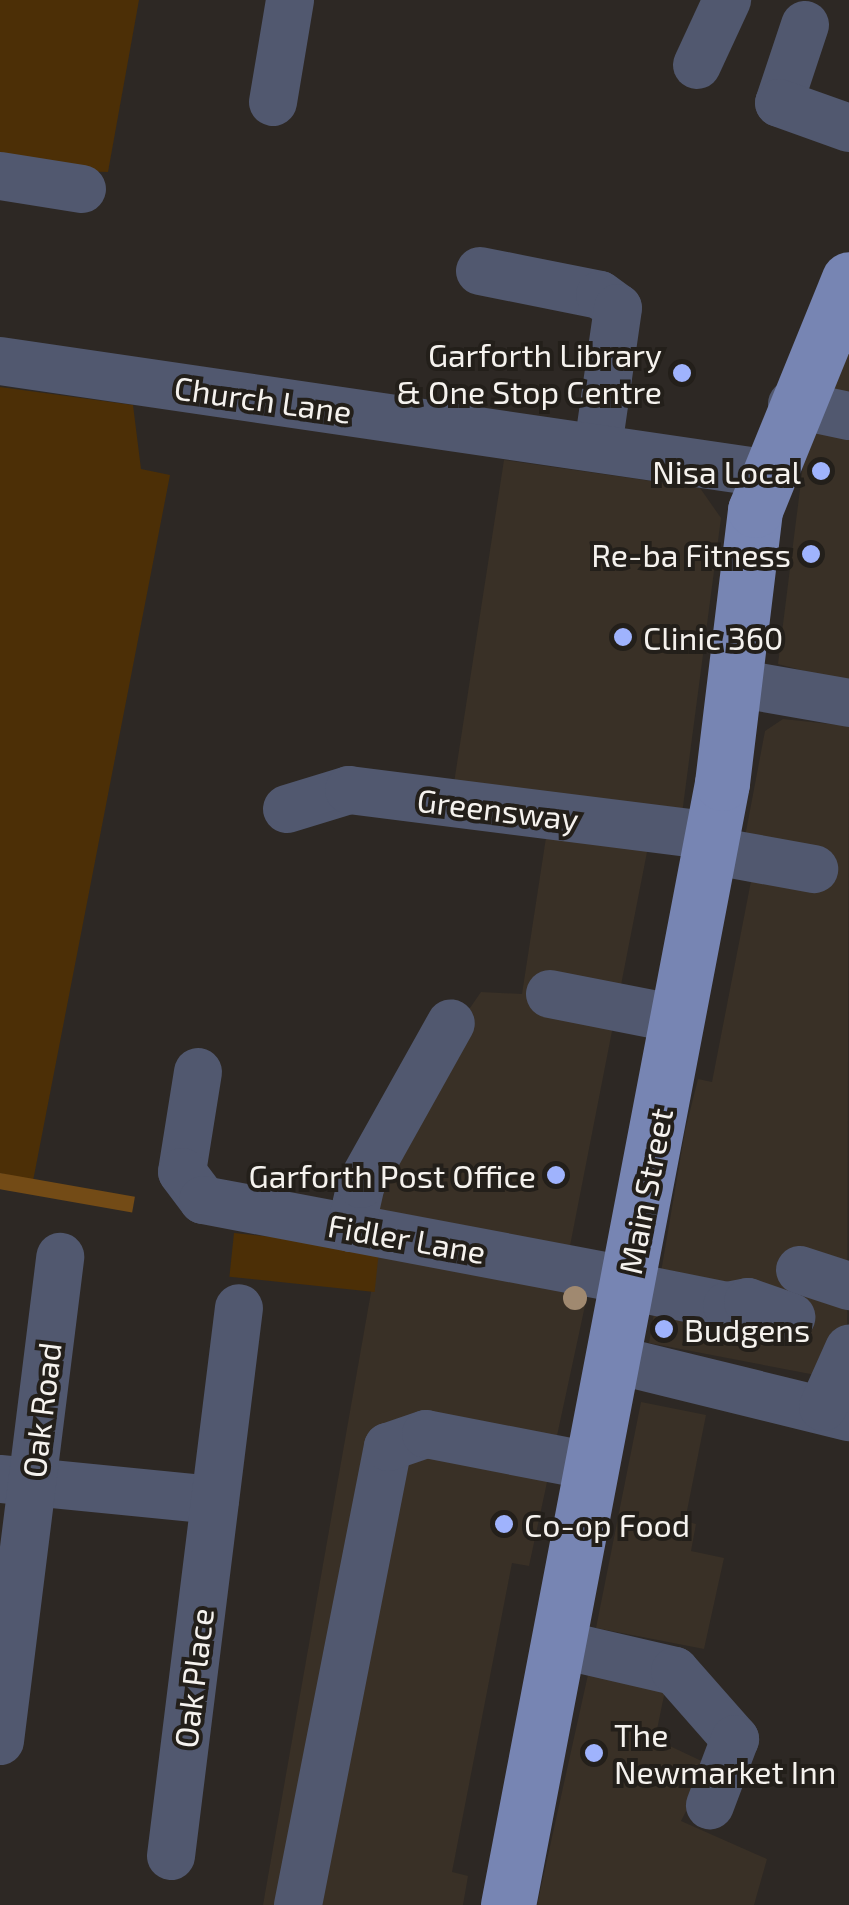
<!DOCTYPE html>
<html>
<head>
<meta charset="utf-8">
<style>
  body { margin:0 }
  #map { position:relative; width:849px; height:1905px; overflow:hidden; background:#2d2824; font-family:"Exo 2",sans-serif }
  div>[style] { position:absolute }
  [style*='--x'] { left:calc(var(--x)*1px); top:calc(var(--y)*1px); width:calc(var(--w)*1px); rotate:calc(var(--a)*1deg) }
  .built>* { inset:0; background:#393026 }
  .green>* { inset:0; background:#4c2f06; transform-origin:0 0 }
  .forest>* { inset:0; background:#734b16; transform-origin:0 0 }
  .minor>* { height:48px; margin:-24px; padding:0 24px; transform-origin:24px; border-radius:24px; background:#51586f }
  .major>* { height:55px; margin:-27.5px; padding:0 27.5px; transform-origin:27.5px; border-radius:27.5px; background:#7785b3 }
  .trees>* { width:24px; height:24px; margin:-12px; border-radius:50%; background:#a08970 }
  .dots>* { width:28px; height:28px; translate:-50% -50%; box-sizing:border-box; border:5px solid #231f1a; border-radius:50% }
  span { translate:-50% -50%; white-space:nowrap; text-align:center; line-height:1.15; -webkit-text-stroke:8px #231f1a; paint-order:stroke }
  .poi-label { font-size:32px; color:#f5f2ee }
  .right { translate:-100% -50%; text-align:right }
  .left { translate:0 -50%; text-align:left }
  .street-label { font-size:32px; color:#f5f2ee }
</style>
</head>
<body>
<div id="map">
  <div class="built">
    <div style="clip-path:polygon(849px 350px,849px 683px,778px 664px,808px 426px)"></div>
    <div style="clip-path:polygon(504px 460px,700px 488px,721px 518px,682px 814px,454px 783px)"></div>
    <div style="clip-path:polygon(783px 719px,849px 726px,847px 1381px,649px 1343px,685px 1131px,698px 1079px,712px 1082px,758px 845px,744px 842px,765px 731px)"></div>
    <div style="clip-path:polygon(547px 831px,648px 847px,569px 1251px,331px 1209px,481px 992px,522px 994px)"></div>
    <div style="clip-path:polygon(379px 1247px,579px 1287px,586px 1301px,529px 1566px,512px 1563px,452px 1872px,468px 1876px,463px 1905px,263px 1905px)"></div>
    <div style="clip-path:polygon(641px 1402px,706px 1415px,685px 1521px,696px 1524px,691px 1551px,724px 1558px,704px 1649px,596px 1628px)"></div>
    <div style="clip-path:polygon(589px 1670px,666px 1686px,655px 1739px,710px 1765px,681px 1821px,767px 1859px,754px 1905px,537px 1905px)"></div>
  </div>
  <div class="green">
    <div style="clip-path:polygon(0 0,139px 0,108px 172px,0 169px)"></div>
    <div style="clip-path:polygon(0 387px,133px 405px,141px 469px,170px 475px,33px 1181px,0 1173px)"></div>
    <div style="left:234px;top:1233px;width:146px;height:44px;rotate:6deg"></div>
  </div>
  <div class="forest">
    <div style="left:0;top:1173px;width:137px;height:16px;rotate:10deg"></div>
  </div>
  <div class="minor">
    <div style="--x:805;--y:25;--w:82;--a:108.4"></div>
    <div style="--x:779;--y:103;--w:74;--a:19.7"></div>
    <div style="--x:697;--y:65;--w:72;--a:-65.2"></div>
    <div style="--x:273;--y:102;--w:103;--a:-80.5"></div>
    <div style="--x:0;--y:176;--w:83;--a:9"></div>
    <div style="--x:480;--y:271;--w:122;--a:11.3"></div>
    <div style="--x:600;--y:295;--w:22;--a:36"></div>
    <div style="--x:618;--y:308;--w:140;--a:98.2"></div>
    <div style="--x:0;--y:361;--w:772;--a:8.34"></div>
    <div style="--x:792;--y:404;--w:58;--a:11.9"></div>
    <div style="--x:736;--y:683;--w:115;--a:10"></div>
    <div style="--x:287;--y:809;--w:65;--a:-17"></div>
    <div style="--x:349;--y:790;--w:366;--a:7.2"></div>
    <div style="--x:709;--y:850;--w:107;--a:10.3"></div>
    <div style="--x:550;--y:994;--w:129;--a:11.1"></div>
    <div style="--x:198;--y:1072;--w:101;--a:99.1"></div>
    <div style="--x:182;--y:1172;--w:35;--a:53"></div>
    <div style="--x:203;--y:1200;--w:432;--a:10.7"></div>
    <div style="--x:351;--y:1228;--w:45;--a:-77.2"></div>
    <div style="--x:361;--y:1184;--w:184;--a:-60.8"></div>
    <div style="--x:800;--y:1270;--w:52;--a:18.1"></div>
    <div style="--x:627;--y:1286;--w:102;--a:11.3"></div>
    <div style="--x:727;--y:1306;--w:21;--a:-11"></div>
    <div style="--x:748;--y:1302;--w:46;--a:19.2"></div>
    <div style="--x:612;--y:1359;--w:244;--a:13.8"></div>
    <div style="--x:823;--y:1407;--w:64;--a:-65.9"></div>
    <div style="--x:0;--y:1479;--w:216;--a:5.6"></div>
    <div style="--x:558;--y:1644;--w:120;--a:13"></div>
    <div style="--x:675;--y:1671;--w:91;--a:48.6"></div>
    <div style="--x:735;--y:1739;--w:71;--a:110.7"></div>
    <div style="--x:0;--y:1741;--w:488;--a:-82.9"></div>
    <div style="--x:171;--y:1856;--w:552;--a:-82.93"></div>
    <div style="--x:298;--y:1905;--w:467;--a:-78.9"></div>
    <div style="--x:388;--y:1447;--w:40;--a:-18.9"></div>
    <div style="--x:426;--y:1434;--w:168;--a:11"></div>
  </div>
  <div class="major">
    <div style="--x:508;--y:1905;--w:1142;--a:-79.2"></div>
    <div style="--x:722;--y:783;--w:275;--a:-83.1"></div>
    <div style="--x:755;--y:510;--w:249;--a:-67.9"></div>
  </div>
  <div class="trees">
    <div style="left:575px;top:1298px"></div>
  </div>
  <div class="dots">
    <div style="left:682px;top:373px;background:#9fb3fd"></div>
    <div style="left:821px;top:471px;background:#9fb3fd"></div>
    <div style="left:811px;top:554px;background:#9fb3fd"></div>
    <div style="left:623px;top:637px;background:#9fb3fd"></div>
    <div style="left:556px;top:1175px;background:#9fb3fd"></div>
    <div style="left:664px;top:1329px;background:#9fb3fd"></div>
    <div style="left:504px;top:1524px;background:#9fb3fd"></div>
    <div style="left:594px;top:1753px;background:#9fb3fd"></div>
  </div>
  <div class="poi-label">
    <span class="right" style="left:662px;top:373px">Garforth Library<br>&amp; One Stop Centre</span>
    <span class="right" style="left:801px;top:471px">Nisa Local</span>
    <span class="right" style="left:791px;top:554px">Re-ba Fitness</span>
    <span class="left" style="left:643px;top:637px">Clinic 360</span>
    <span class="right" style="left:536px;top:1175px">Garforth Post Office</span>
    <span class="left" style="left:684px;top:1329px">Budgens</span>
    <span class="left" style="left:524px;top:1524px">Co-op Food</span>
    <span class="left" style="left:614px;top:1753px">The<br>Newmarket Inn</span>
  </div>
  <div class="street-label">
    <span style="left:263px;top:399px;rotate:8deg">Church Lane</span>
    <span style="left:498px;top:809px;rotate:7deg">Greensway</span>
    <span style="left:645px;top:1191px;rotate:-79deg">Main Street</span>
    <span style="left:407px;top:1238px;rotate:10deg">Fidler Lane</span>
    <span style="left:41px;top:1410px;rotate:-83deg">Oak Road</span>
    <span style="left:193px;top:1678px;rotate:-83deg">Oak Place</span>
  </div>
</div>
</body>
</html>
